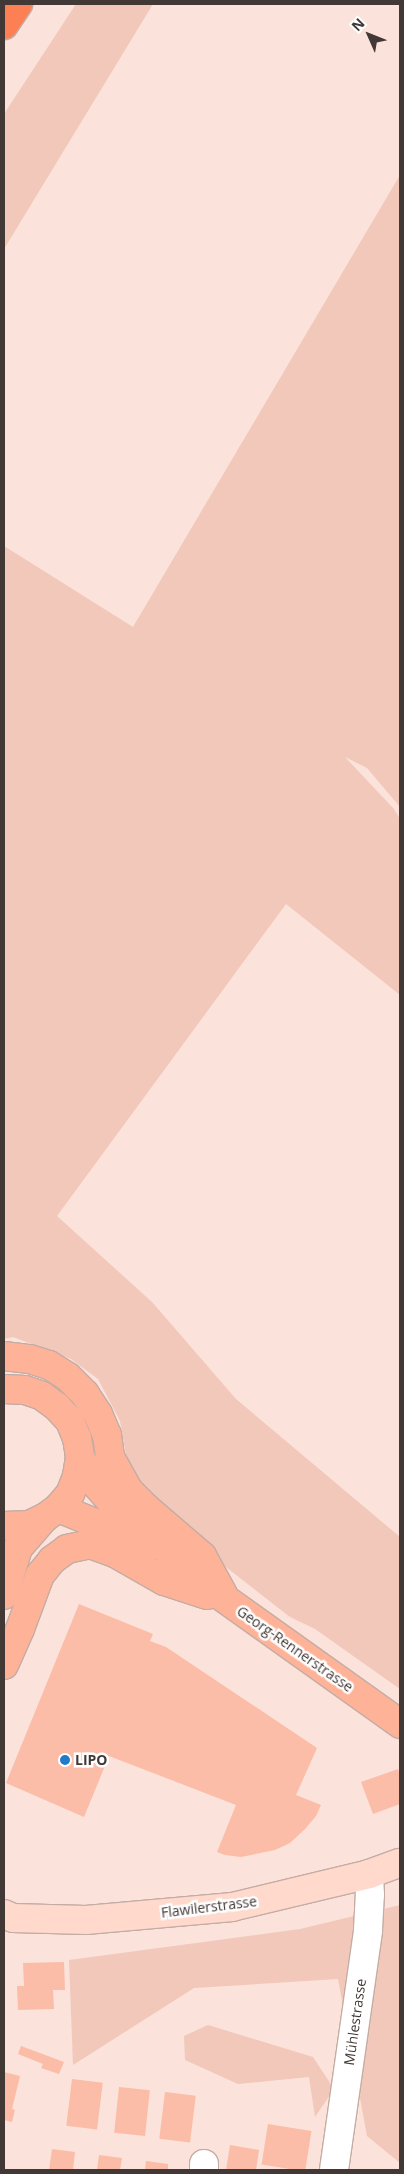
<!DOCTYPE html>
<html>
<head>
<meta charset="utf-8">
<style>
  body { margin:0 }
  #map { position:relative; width:404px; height:2174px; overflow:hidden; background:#fbe2da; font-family:"Open Sans",sans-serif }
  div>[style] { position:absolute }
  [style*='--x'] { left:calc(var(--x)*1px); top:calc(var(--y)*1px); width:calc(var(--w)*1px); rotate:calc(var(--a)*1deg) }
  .green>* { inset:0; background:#f1c8ba }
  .building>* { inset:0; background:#fbbda7; transform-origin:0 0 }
  .roads { filter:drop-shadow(1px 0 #c4aca4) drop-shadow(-1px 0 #c4aca4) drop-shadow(0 1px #c4aca4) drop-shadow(0 -1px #c4aca4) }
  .minor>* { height:28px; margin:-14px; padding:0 14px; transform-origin:14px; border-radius:14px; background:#fff }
  .secondary>* { height:28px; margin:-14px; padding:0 14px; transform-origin:14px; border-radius:14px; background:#fed9cc }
  .primary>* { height:28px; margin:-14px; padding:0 14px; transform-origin:14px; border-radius:14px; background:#feb398 }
  .motorway>* { height:28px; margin:-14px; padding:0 14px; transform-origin:14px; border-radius:14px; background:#fd8054 }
  .dots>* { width:14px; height:14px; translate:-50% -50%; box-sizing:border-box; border:2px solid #fff; border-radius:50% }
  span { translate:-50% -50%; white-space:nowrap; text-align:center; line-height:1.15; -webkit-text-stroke:5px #fff; paint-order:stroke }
  .street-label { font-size:14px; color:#423835 }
  .poi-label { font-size:14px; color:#423835; font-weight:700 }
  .left { translate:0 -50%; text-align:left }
  .frame { position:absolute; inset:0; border:5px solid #423835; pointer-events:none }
  .north { position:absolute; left:344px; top:10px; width:50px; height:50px; -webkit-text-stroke:4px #fff; paint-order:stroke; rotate:314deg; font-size:14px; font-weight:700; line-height:20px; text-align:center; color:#423835 }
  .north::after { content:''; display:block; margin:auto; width:18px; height:22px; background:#423835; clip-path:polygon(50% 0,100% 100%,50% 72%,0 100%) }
</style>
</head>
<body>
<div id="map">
  <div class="green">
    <div style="clip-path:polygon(76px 4px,153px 4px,4px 249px,4px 114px)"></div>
    <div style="clip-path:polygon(400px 175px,400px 807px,367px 768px,345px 757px,394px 809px,400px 819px,400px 995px,286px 904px,57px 1216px,152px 1302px,236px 1399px,400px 1537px,400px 1689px,315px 1629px,290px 1617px,181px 1532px,141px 1486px,126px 1455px,120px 1421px,98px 1379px,71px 1359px,13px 1337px,4px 1339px,4px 546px,133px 627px)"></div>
    <div style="clip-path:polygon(400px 1905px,400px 2163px,367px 2136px,338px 1979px,194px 1988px,73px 2065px,69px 1960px,300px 1929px)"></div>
    <div style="clip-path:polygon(208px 2025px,313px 2057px,334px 2089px,315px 2117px,309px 2077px,238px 2084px,185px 2060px,184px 2036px)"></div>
  </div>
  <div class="building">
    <div style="clip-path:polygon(79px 1604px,153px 1634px,150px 1641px,166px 1647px,317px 1748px,296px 1795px,321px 1805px,316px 1816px,305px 1829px,290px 1843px,275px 1850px,241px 1857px,225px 1855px,217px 1852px,236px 1805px,109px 1756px,84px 1817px,6px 1783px)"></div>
    <div style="clip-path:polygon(398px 1769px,400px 1775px,400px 1804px,373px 1814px,361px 1782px)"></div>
    <div style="clip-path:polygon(64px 1962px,65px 1990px,53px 1990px,54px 2009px,18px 2010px,17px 1986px,24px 1986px,23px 1963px)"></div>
    <div style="clip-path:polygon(21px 2046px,64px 2062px,59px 2074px,41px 2068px,43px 2064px,18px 2054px)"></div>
    <div style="clip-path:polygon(4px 2072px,20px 2076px,12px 2109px,15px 2110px,12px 2122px,4px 2120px)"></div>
    <div style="left:72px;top:2079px;width:31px;height:47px;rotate:7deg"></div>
    <div style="left:119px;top:2087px;width:31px;height:46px;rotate:6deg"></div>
    <div style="left:165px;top:2092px;width:31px;height:47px;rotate:7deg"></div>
    <div style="left:268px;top:2124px;width:44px;height:41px;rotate:9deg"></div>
    <div style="clip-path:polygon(230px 2145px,259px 2150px,256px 2170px,226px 2170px)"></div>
    <div style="clip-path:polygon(52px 2149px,75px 2152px,73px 2170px,49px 2170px)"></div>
    <div style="clip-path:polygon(99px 2155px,122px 2158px,120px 2170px,97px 2170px)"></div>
    <div style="clip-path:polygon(146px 2161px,168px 2164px,168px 2170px,145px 2170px)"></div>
  </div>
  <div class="roads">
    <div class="minor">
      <div style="--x:204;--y:2170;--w:6;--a:-90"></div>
      <div style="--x:334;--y:2170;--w:242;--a:-81.9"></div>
      <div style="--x:368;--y:1930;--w:35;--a:-87"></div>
      <div style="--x:370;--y:1895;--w:21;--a:-93"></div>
    </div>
    <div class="secondary">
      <div style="--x:4;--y:1914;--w:10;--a:24"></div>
      <div style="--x:13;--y:1918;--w:73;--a:1.6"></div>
      <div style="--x:86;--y:1920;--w:147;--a:-5.1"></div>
      <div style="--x:232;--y:1907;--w:141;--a:-13.5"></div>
      <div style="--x:369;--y:1874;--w:33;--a:-20"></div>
    </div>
    <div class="primary">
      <div style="--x:4;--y:1356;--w:26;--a:7"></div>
      <div style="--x:30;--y:1359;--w:20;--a:18"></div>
      <div style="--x:49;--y:1365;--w:22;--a:32"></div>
      <div style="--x:68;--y:1377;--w:24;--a:45"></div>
      <div style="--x:85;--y:1394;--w:24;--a:57"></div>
      <div style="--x:98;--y:1414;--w:23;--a:67"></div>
      <div style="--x:107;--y:1435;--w:22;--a:82"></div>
      <div style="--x:110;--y:1457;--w:39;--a:61"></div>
      <div style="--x:129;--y:1491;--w:24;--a:45"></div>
      <div style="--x:146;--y:1508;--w:74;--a:40.6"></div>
      <div style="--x:202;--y:1556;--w:43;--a:61.1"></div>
      <div style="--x:4;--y:1389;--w:21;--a:3"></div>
      <div style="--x:25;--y:1390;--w:18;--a:19"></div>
      <div style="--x:42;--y:1396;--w:19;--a:36"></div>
      <div style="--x:57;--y:1407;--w:19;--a:47"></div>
      <div style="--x:70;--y:1421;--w:18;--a:68"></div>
      <div style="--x:77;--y:1438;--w:19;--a:81"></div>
      <div style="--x:80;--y:1457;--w:19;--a:99"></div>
      <div style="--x:77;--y:1476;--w:19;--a:111"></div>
      <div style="--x:70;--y:1494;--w:18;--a:131"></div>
      <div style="--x:58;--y:1508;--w:17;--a:144"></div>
      <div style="--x:44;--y:1518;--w:17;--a:155"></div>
      <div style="--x:29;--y:1525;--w:25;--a:178"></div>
      <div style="--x:80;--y:1457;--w:29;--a:61"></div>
      <div style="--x:94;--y:1482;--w:40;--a:49"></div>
      <div style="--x:120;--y:1512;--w:53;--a:38.8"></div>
      <div style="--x:161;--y:1545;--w:41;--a:45"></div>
      <div style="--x:190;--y:1574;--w:258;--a:35.5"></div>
      <div style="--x:58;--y:1508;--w:59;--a:21.8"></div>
      <div style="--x:113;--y:1530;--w:37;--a:33"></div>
      <div style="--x:4;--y:1595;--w:49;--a:-73.4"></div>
      <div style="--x:18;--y:1548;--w:40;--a:-49"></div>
      <div style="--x:4;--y:1665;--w:39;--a:-66"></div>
      <div style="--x:20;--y:1629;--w:58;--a:-69.7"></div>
      <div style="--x:40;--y:1575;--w:19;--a:-51"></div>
      <div style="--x:52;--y:1560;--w:19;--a:-36"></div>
      <div style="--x:67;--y:1549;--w:24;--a:-12"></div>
      <div style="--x:90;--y:1544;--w:27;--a:20"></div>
      <div style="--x:115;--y:1553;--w:56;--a:29.7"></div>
      <div style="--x:164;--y:1581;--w:45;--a:18"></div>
    </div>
    <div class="motorway">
      <div style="--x:4;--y:25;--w:25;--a:-56"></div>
    </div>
  </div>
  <div class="dots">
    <div style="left:65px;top:1760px;background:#217bc8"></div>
  </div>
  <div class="street-label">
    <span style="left:295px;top:1649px;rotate:35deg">Georg-Rennerstrasse</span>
    <span style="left:209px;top:1907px;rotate:-7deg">Flawilerstrasse</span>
    <span style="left:355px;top:2022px;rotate:-82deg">Mühlestrasse</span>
  </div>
  <div class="poi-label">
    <span class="left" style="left:75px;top:1760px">LIPO</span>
  </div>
  <div class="frame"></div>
  <div class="north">N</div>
</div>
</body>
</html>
